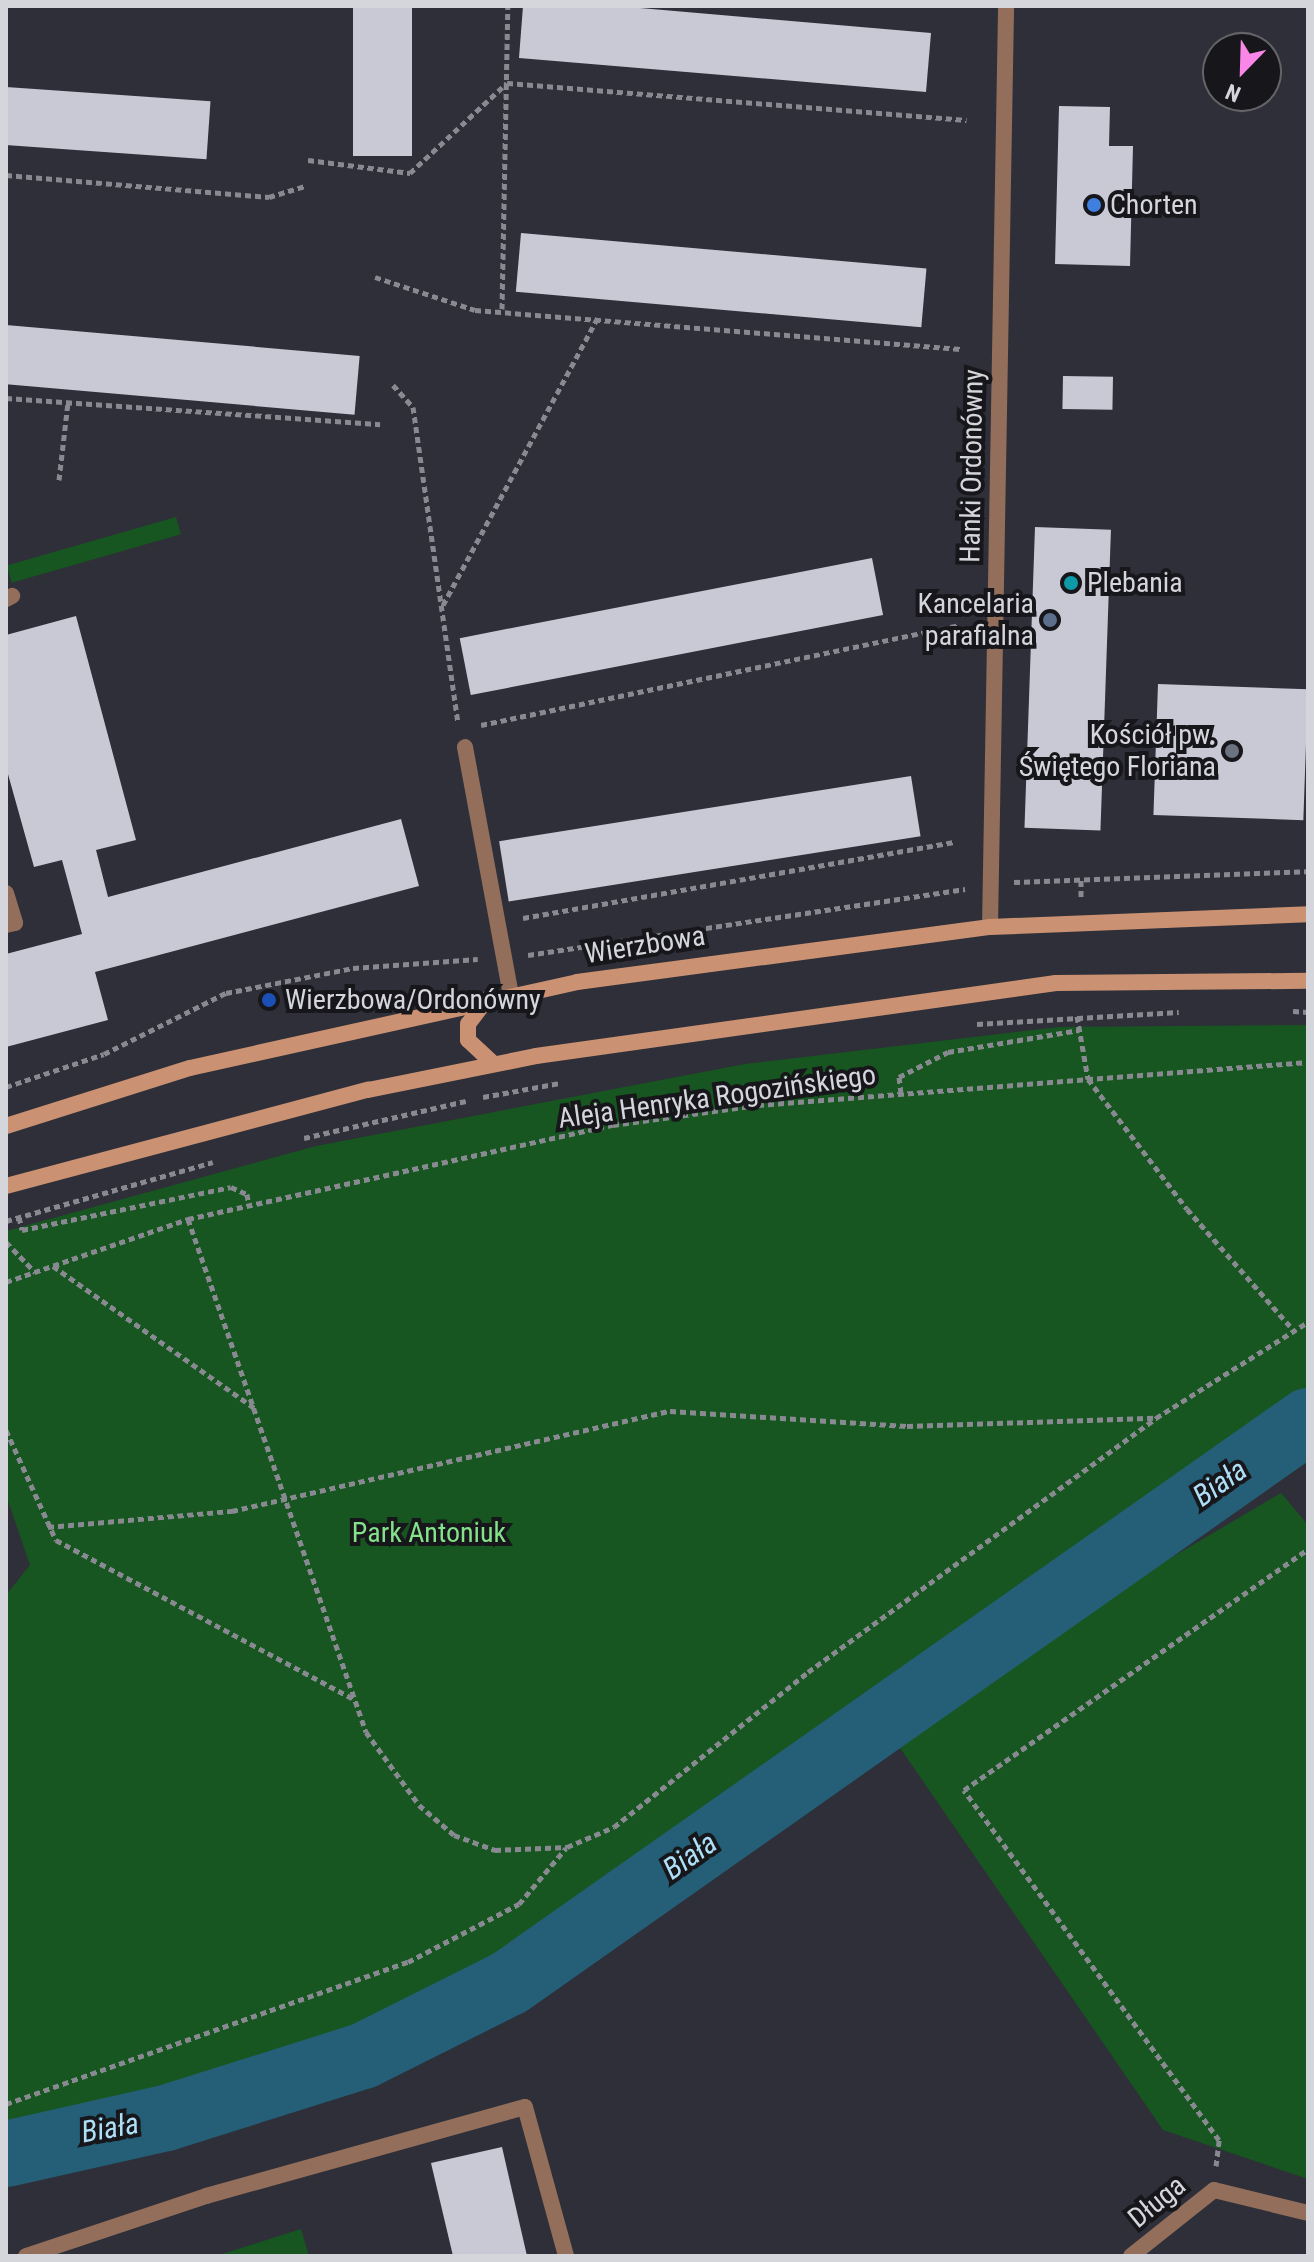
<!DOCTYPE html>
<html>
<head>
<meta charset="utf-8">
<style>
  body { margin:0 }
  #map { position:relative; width:1314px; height:2262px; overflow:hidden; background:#2e2f38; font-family:"Roboto Condensed",sans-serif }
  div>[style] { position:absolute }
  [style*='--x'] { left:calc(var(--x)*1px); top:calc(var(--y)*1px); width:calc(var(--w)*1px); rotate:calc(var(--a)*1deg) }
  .green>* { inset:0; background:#175620; transform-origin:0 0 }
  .river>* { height:66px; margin:-33px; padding:0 33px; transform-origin:33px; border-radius:33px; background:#245f77 }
  .building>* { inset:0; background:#c8c9d5; transform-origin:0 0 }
  .path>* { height:5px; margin-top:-2.5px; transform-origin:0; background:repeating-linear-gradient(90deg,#898a91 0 6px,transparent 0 10px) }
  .lane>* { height:16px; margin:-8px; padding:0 8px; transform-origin:8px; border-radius:8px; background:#926e5b }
  .street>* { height:16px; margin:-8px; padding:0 8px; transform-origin:8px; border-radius:8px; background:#926e5b }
  .secondary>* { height:16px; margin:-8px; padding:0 8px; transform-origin:8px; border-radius:8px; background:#ca9172 }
  .dots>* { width:22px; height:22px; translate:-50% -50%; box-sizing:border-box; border:4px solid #17171b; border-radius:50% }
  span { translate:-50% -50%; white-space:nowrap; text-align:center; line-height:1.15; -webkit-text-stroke:8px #17171b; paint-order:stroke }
  .poi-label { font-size:28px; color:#d5d6dc }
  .left { translate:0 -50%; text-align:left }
  .right { translate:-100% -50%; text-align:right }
  .street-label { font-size:28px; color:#d5d6dc }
  .park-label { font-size:28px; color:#83e28a }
  .water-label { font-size:30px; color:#aedff7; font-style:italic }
  .frame { position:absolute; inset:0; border:8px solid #d5d6dc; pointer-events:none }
  .north { position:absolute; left:1202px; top:32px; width:80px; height:80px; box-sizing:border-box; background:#17171b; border:2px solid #636368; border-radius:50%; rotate:203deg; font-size:22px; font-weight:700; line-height:32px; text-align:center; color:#d5d6dc }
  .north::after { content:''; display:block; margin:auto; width:28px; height:36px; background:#fa87e7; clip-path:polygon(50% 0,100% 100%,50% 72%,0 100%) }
</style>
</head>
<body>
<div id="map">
  <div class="green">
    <div style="left:176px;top:517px;width:18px;height:176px;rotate:74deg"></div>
    <div style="clip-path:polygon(1308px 1025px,1308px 1408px,1110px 1564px,790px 1769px,508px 1981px,363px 2055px,6px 2151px,6px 1595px,30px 1565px,6px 1495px,6px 1231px,316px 1146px,745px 1064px,1059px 1027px)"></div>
    <div style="clip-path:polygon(1281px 1493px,1308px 1525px,1308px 2179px,1163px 2130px,885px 1726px)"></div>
    <div style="clip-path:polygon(301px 2229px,309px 2256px,216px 2256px)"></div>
  </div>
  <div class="river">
    <div style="--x:6;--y:2154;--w:164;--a:-12.7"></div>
    <div style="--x:166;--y:2118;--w:207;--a:-17.5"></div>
    <div style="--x:363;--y:2056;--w:163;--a:-26.6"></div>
    <div style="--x:509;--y:1983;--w:977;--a:-35.12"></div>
  </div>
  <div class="building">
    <div style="left:353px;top:6px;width:59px;height:150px"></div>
    <div style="clip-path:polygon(523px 6px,617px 6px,931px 33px,926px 92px,519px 58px)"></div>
    <div style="left:6px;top:87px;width:205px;height:58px;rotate:4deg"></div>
    <div style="clip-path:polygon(1059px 106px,1110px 107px,1109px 146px,1133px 146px,1130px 266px,1055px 264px)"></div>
    <div style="left:521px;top:233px;width:407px;height:59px;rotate:5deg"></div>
    <div style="left:6px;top:325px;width:355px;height:59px;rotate:5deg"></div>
    <div style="left:1063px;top:376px;width:50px;height:33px;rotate:1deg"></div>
    <div style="left:1035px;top:527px;width:76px;height:301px;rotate:2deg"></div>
    <div style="left:872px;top:558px;width:58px;height:420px;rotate:79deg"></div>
    <div style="clip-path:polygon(76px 616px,136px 840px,96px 850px,108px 897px,401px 819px,419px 886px,95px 972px,108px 1020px,6px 1047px,6px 954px,82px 934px,62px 860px,34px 867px,6px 767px,6px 635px)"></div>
    <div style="left:1158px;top:684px;width:150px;height:131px;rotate:2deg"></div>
    <div style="left:911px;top:776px;width:61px;height:417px;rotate:81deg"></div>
    <div style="clip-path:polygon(502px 2147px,527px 2256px,453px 2256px,431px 2163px)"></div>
  </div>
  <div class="path">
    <div style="--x:308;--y:160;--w:103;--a:7.3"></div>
    <div style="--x:410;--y:173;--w:132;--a:-42.9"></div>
    <div style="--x:507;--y:83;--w:461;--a:4.6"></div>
    <div style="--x:6;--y:175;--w:264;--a:4.8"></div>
    <div style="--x:269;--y:197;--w:39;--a:-17"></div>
    <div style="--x:375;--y:277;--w:105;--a:18.3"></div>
    <div style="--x:475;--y:310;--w:487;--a:4.6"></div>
    <div style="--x:502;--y:309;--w:303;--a:-88.9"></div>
    <div style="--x:393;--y:385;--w:30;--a:48"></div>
    <div style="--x:413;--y:407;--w:319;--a:81.9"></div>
    <div style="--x:6;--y:398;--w:375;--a:4"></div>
    <div style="--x:59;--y:480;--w:79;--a:-83.4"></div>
    <div style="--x:443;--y:605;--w:327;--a:-61.7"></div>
    <div style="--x:481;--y:725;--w:487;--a:-11.8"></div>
    <div style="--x:1081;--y:880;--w:19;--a:90"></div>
    <div style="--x:1014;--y:882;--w:294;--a:-2.1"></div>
    <div style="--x:523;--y:918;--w:439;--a:-10"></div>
    <div style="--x:528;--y:955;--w:442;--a:-8.6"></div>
    <div style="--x:1293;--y:1011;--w:15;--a:4"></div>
    <div style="--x:1077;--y:1016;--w:64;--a:80.1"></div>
    <div style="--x:1088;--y:1079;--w:163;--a:52.7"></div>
    <div style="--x:1187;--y:1209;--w:162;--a:48.7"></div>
    <div style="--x:977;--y:1024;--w:202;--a:-3.4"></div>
    <div style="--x:6;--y:1087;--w:103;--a:-18.6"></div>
    <div style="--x:104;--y:1054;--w:136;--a:-26.6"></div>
    <div style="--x:226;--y:993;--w:129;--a:-11.1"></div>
    <div style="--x:353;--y:968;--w:125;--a:-4.1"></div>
    <div style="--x:901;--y:1093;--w:16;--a:-97"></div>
    <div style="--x:899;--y:1077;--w:55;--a:-27"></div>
    <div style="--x:948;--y:1052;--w:133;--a:-9.5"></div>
    <div style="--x:483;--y:1097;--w:78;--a:-10.3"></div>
    <div style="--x:304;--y:1138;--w:166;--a:-12.9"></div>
    <div style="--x:19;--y:1217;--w:13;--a:77"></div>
    <div style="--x:22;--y:1230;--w:213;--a:-11.6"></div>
    <div style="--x:231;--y:1187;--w:17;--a:24"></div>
    <div style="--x:247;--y:1194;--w:12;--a:81"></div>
    <div style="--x:188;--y:1219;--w:543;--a:70.86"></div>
    <div style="--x:366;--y:1732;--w:90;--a:54"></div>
    <div style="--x:419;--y:1805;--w:46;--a:40.6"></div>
    <div style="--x:454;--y:1835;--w:44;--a:20.1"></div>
    <div style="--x:495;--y:1850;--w:72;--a:-2.4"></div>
    <div style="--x:567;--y:1847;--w:51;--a:-23.1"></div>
    <div style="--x:614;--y:1827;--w:248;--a:-38.6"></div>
    <div style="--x:808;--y:1672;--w:431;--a:-36.1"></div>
    <div style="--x:1156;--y:1418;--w:180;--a:-32.3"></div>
    <div style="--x:6;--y:1221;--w:215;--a:-15.9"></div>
    <div style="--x:6;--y:1242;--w:42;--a:46"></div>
    <div style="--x:53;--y:1266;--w:246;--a:35.2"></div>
    <div style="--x:6;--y:1282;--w:193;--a:-19.1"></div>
    <div style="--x:188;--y:1219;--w:435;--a:-12.5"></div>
    <div style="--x:613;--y:1125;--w:146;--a:-7.9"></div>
    <div style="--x:758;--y:1105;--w:552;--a:-4.47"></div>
    <div style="--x:6;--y:1430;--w:121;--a:65.6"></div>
    <div style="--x:56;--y:1540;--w:338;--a:28.1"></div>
    <div style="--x:48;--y:1527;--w:185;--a:-5"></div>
    <div style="--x:232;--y:1511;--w:449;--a:-12.9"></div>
    <div style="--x:670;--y:1411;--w:237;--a:3.6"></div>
    <div style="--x:907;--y:1426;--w:247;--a:-1.9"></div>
    <div style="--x:6;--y:2104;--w:426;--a:-19.5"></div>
    <div style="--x:408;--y:1962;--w:125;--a:-27.6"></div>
    <div style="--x:519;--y:1904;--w:73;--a:-50"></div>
    <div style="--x:1216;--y:2166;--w:26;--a:-83"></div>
    <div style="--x:1219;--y:2140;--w:433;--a:-126.1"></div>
    <div style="--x:964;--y:1790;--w:420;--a:-35"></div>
  </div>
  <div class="lane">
    <div style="--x:6;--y:599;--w:7;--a:-27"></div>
    <div style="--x:465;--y:747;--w:252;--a:79.5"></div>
    <div style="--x:6;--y:893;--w:31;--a:73"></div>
    <div style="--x:15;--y:923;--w:9;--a:167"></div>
    <div style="--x:26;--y:2256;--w:190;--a:-18.4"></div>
    <div style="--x:206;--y:2196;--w:331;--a:-15.6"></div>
    <div style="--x:525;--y:2107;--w:155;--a:74.6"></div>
  </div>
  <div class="street">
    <div style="--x:990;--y:927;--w:921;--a:-89"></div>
    <div style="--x:1131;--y:2256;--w:106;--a:-38.5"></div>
    <div style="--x:1214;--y:2190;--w:97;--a:13.7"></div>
  </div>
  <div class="secondary">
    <div style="--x:487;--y:999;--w:31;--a:127"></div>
    <div style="--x:468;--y:1024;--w:16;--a:90"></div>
    <div style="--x:468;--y:1040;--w:35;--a:43"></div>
    <div style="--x:6;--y:1126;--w:193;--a:-17.5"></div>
    <div style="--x:190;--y:1068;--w:396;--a:-12.5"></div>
    <div style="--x:577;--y:982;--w:417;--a:-7.6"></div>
    <div style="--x:990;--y:927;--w:318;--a:-2.3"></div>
    <div style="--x:6;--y:1186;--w:375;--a:-14.9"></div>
    <div style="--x:368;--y:1090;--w:171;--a:-11.4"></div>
    <div style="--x:536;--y:1056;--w:525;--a:-7.99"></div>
    <div style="--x:1056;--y:983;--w:252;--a:-0.5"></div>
  </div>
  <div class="dots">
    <div style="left:1094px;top:205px;background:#3f7fe0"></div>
    <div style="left:1071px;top:583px;background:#0f9aa8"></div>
    <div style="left:1050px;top:620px;background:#5c6f8a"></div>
    <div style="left:1232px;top:751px;background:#6b7280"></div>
    <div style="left:269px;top:1000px;background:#1a4fb4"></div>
  </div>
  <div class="poi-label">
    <span class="left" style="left:1110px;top:205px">Chorten</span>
    <span class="left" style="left:1087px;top:583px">Plebania</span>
    <span class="right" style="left:1034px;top:620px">Kancelaria<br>parafialna</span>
    <span class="right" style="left:1216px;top:751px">Kościół pw.<br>Świętego Floriana</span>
    <span class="left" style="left:285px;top:1000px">Wierzbowa/Ordonówny</span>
  </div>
  <div class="street-label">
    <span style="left:972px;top:466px;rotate:-89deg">Hanki Ordonówny</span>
    <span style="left:645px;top:945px;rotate:-9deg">Wierzbowa</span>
    <span style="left:717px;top:1097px;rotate:-8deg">Aleja Henryka Rogozińskiego</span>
    <span style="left:1157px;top:2202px;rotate:-39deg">Długa</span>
  </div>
  <div class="park-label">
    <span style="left:429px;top:1533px">Park Antoniuk</span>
  </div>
  <div class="water-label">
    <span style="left:1220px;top:1483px;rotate:-35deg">Biała</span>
    <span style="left:690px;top:1856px;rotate:-35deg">Biała</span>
    <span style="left:110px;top:2128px;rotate:-10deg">Biała</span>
  </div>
  <div class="frame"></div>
  <div class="north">N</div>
</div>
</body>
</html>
